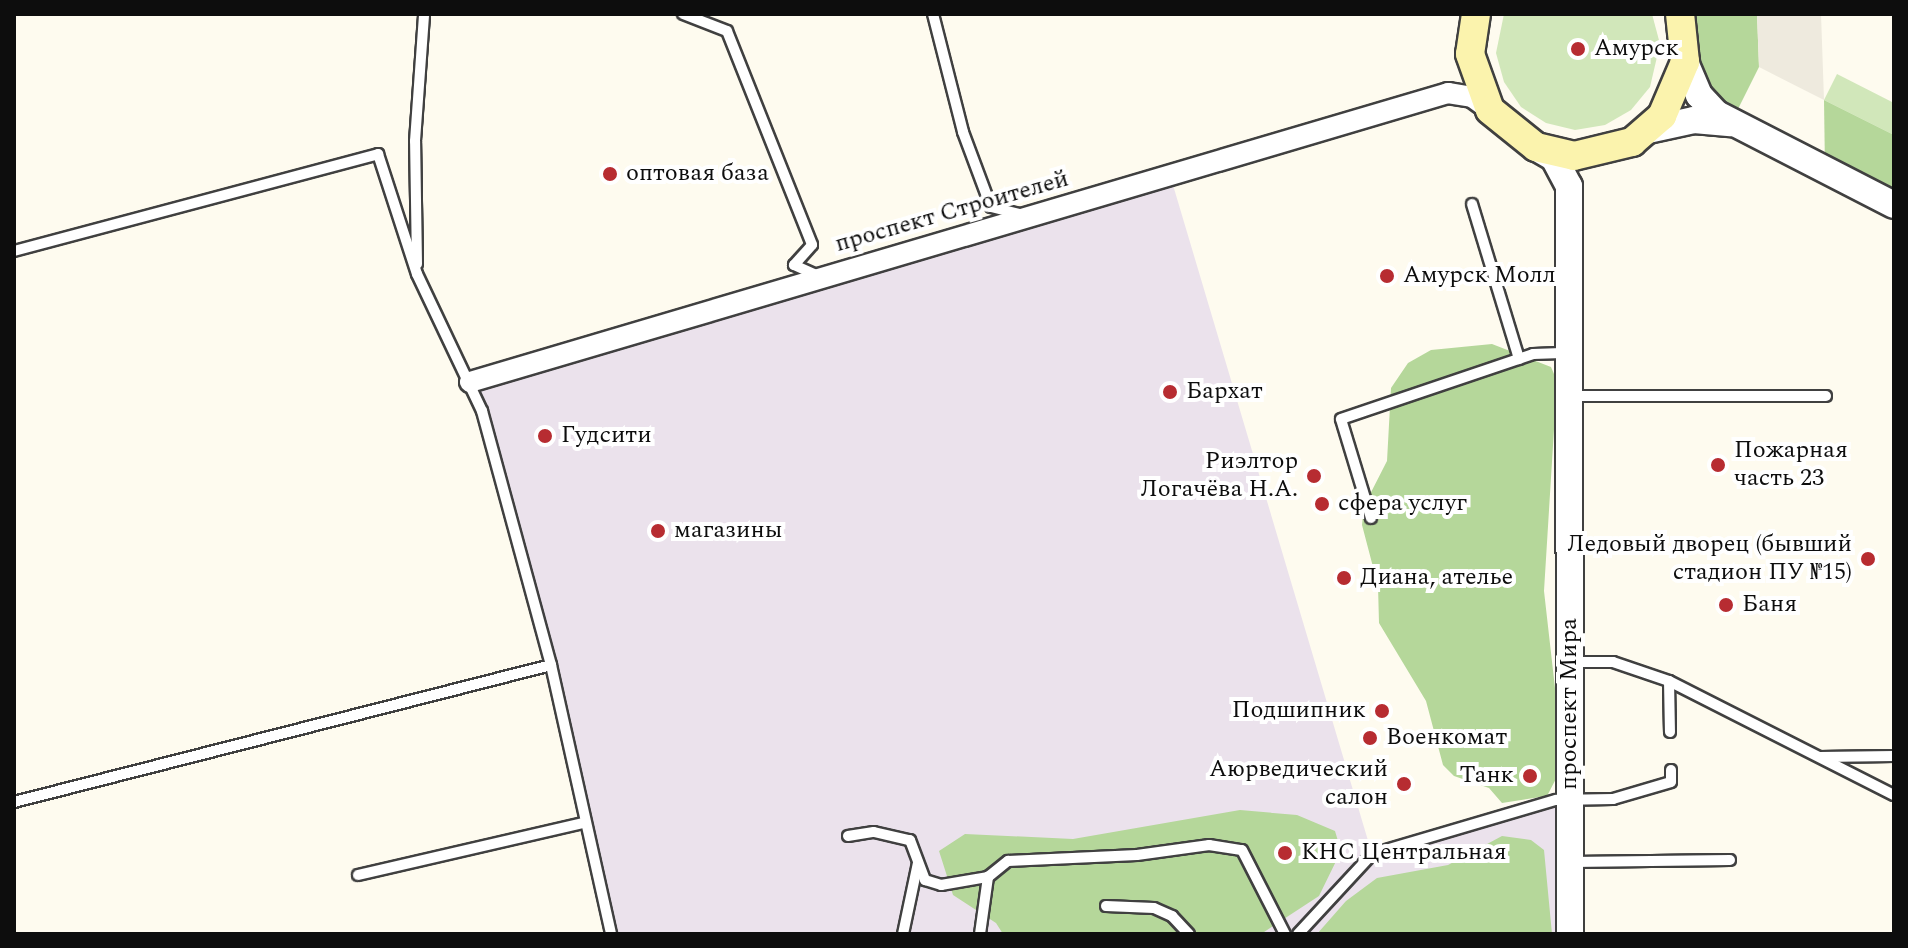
<!DOCTYPE html>
<html>
<head>
<meta charset="utf-8">
<style>
  body { margin:0 }
  #map { position:relative; width:1908px; height:948px; overflow:hidden; background:#fefbef; font-family:Spectral,serif }
  div>[style] { position:absolute }
  [style*='--x'] { left:calc(var(--x)*1px); top:calc(var(--y)*1px); width:calc(var(--w)*1px); rotate:calc(var(--a)*1deg) }
  .industrial>* { inset:0; background:#ebe2ec }
  .green>* { inset:0; background:#d1e7ba }
  .forest>* { inset:0; background:#b5d79a }
  .plaza>* { inset:0; background:#eeeade }
  .roads { filter:drop-shadow(2px 0 #404040) drop-shadow(-2px 0 #404040) drop-shadow(0 2px #404040) drop-shadow(0 -2px #404040) }
  .service>* { height:10px; margin:-5px; padding:0 5px; transform-origin:5px; border-radius:5px; background:#fff }
  .minor>* { height:20px; margin:-10px; padding:0 10px; transform-origin:10px; border-radius:10px; background:#fff }
  .tertiary>* { height:26px; margin:-13px; padding:0 13px; transform-origin:13px; border-radius:13px; background:#fff }
  .secondary>* { height:28px; margin:-14px; padding:0 14px; transform-origin:14px; border-radius:14px; background:#fbf3ad }
  .dots>* { width:22px; height:22px; translate:-50% -50%; box-sizing:border-box; border:4px solid #fff; border-radius:50% }
  span { translate:-50% -50%; white-space:nowrap; text-align:center; line-height:1.15; -webkit-text-stroke:8px #fff; paint-order:stroke }
  .poi-label { font-size:24px; color:#0d0d0d }
  .left { translate:0 -50%; text-align:left }
  .right { translate:-100% -50%; text-align:right }
  .street-label { font-size:24px; color:#0d0d0d }
  .frame { position:absolute; inset:0; border:16px solid #0d0d0d; pointer-events:none }
</style>
</head>
<body>
<div id="map">
  <div class="industrial">
    <div style="clip-path:polygon(1170px 175px,1372px 854px,1556px 800px,1570px 934px,611px 934px,551px 665px,470px 382px)"></div>
  </div>
  <div class="green">
    <div style="clip-path:polygon(1504px 14px,1652px 14px,1660px 44px,1650px 87px,1631px 110px,1605px 125px,1575px 130px,1546px 123px,1521px 107px,1504px 82px,1496px 53px)"></div>
    <div style="clip-path:polygon(1837px 74px,1894px 103px,1894px 135px,1824px 100px)"></div>
  </div>
  <div class="forest">
    <div style="clip-path:polygon(1684px 14px,1757px 14px,1759px 67px,1731px 123px,1706px 104px)"></div>
    <div style="clip-path:polygon(1824px 100px,1894px 135px,1894px 205px,1825px 170px)"></div>
    <div style="clip-path:polygon(1492px 344px,1551px 367px,1557px 381px,1544px 591px,1561px 741px,1559px 773px,1547px 796px,1502px 803px,1489px 788px,1454px 776px,1443px 765px,1426px 701px,1379px 623px,1378px 586px,1362px 525px,1364px 506px,1387px 461px,1391px 388px,1408px 363px,1431px 350px)"></div>
    <div style="clip-path:polygon(1240px 810px,1297px 815px,1335px 831px,1341px 851px,1319px 896px,1261px 934px,1003px 934px,996px 923px,953px 895px,939px 851px,965px 834px,1073px 839px)"></div>
    <div style="clip-path:polygon(1502px 836px,1531px 840px,1544px 850px,1552px 934px,1317px 934px,1346px 901px,1377px 878px,1448px 865px)"></div>
  </div>
  <div class="plaza">
    <div style="clip-path:polygon(1757px 14px,1821px 14px,1824px 100px,1759px 67px)"></div>
  </div>
  <div class="roads">
    <div class="service">
      <div style="--x:683;--y:14;--w:47;--a:21.1"></div>
      <div style="--x:727;--y:31;--w:230;--a:68.3"></div>
      <div style="--x:812;--y:245;--w:27;--a:132"></div>
      <div style="--x:794;--y:265;--w:30;--a:24"></div>
      <div style="--x:933;--y:14;--w:122;--a:75.7"></div>
      <div style="--x:963;--y:132;--w:80;--a:69.5"></div>
      <div style="--x:991;--y:207;--w:34;--a:14"></div>
      <div style="--x:1472;--y:204;--w:162;--a:73.1"></div>
      <div style="--x:14;--y:251;--w:377;--a:-14.9"></div>
      <div style="--x:378;--y:154;--w:126;--a:72"></div>
      <div style="--x:417;--y:274;--w:152;--a:64.6"></div>
      <div style="--x:482;--y:411;--w:263;--a:74.8"></div>
      <div style="--x:551;--y:665;--w:276;--a:77.4"></div>
      <div style="--x:417;--y:264;--w:123;--a:-90.9"></div>
      <div style="--x:415;--y:141;--w:127;--a:-85.9"></div>
      <div style="--x:1571;--y:396;--w:255;--a:0"></div>
      <div style="--x:1371;--y:518;--w:103;--a:-106.9"></div>
      <div style="--x:1341;--y:419;--w:203;--a:-18.7"></div>
      <div style="--x:1533;--y:354;--w:36;--a:-2"></div>
      <div style="--x:1570;--y:662;--w:43;--a:0"></div>
      <div style="--x:1613;--y:662;--w:59;--a:18.7"></div>
      <div style="--x:1669;--y:681;--w:252;--a:26.9"></div>
      <div style="--x:1669;--y:681;--w:51;--a:88.9"></div>
      <div style="--x:1820;--y:757;--w:74;--a:-0.8"></div>
      <div style="--x:14;--y:802;--w:554;--a:-14.31"></div>
      <div style="--x:848;--y:836;--w:26;--a:-9"></div>
      <div style="--x:874;--y:832;--w:37;--a:13"></div>
      <div style="--x:910;--y:840;--w:43;--a:69.4"></div>
      <div style="--x:925;--y:880;--w:17;--a:17"></div>
      <div style="--x:941;--y:885;--w:48;--a:-9.7"></div>
      <div style="--x:1572;--y:862;--w:158;--a:-0.7"></div>
      <div style="--x:358;--y:875;--w:231;--a:-13"></div>
      <div style="--x:1106;--y:906;--w:48;--a:2.4"></div>
      <div style="--x:1154;--y:908;--w:20;--a:24"></div>
      <div style="--x:1172;--y:916;--w:25;--a:47"></div>
      <div style="--x:903;--y:934;--w:73;--a:-78.1"></div>
      <div style="--x:980;--y:934;--w:58;--a:-82"></div>
      <div style="--x:988;--y:877;--w:26;--a:-39"></div>
      <div style="--x:1008;--y:861;--w:129;--a:-2.7"></div>
      <div style="--x:1137;--y:855;--w:73;--a:-7.9"></div>
      <div style="--x:1209;--y:845;--w:33;--a:9"></div>
      <div style="--x:1242;--y:850;--w:94;--a:62.9"></div>
      <div style="--x:1298;--y:934;--w:109;--a:-47.2"></div>
      <div style="--x:1372;--y:854;--w:192;--a:-16.4"></div>
      <div style="--x:1556;--y:800;--w:57;--a:-1"></div>
      <div style="--x:1613;--y:799;--w:60;--a:-16.3"></div>
      <div style="--x:1671;--y:782;--w:12;--a:-90"></div>
    </div>
    <div class="minor">
      <div style="--x:470;--y:382;--w:1020;--a:-16.46"></div>
      <div style="--x:1448;--y:93;--w:24;--a:9"></div>
      <div style="--x:1472;--y:97;--w:22;--a:36"></div>
    </div>
    <div class="tertiary">
      <div style="--x:1685;--y:62;--w:36;--a:67"></div>
      <div style="--x:1699;--y:95;--w:26;--a:47"></div>
      <div style="--x:1717;--y:114;--w:199;--a:27.2"></div>
      <div style="--x:1648;--y:130;--w:47;--a:-12.3"></div>
      <div style="--x:1694;--y:120;--w:37;--a:5"></div>
      <div style="--x:1537;--y:148;--w:20;--a:30"></div>
      <div style="--x:1554;--y:158;--w:32;--a:62"></div>
      <div style="--x:1569;--y:186;--w:748;--a:89.92"></div>
    </div>
    <div class="secondary">
      <div style="--x:1476;--y:14;--w:40;--a:98.5"></div>
      <div style="--x:1470;--y:54;--w:59;--a:70.3"></div>
      <div style="--x:1490;--y:110;--w:59;--a:38.8"></div>
      <div style="--x:1536;--y:147;--w:39;--a:13"></div>
      <div style="--x:1574;--y:156;--w:60;--a:-13.6"></div>
      <div style="--x:1632;--y:142;--w:40;--a:-41"></div>
      <div style="--x:1662;--y:116;--w:59;--a:-66.9"></div>
      <div style="--x:1685;--y:62;--w:48;--a:-95.9"></div>
    </div>
  </div>
  <div class="dots">
    <div style="left:1578px;top:49px;background:#b72c31"></div>
    <div style="left:610px;top:174px;background:#b72c31"></div>
    <div style="left:1387px;top:276px;background:#b72c31"></div>
    <div style="left:1170px;top:392px;background:#b72c31"></div>
    <div style="left:545px;top:436px;background:#b72c31"></div>
    <div style="left:1718px;top:465px;background:#b72c31"></div>
    <div style="left:1314px;top:476px;background:#b72c31"></div>
    <div style="left:1322px;top:504px;background:#b72c31"></div>
    <div style="left:658px;top:531px;background:#b72c31"></div>
    <div style="left:1868px;top:559px;background:#b72c31"></div>
    <div style="left:1344px;top:578px;background:#b72c31"></div>
    <div style="left:1726px;top:605px;background:#b72c31"></div>
    <div style="left:1382px;top:711px;background:#b72c31"></div>
    <div style="left:1370px;top:738px;background:#b72c31"></div>
    <div style="left:1530px;top:776px;background:#b72c31"></div>
    <div style="left:1404px;top:784px;background:#b72c31"></div>
    <div style="left:1285px;top:853px;background:#b72c31"></div>
  </div>
  <div class="poi-label">
    <span class="left" style="left:1594px;top:49px">Амурск</span>
    <span class="left" style="left:626px;top:174px">оптовая база</span>
    <span class="left" style="left:1403px;top:276px">Амурск Молл</span>
    <span class="left" style="left:1186px;top:392px">Бархат</span>
    <span class="left" style="left:561px;top:436px">Гудсити</span>
    <span class="left" style="left:1734px;top:465px">Пожарная<br>часть 23</span>
    <span class="right" style="left:1298px;top:476px">Риэлтор<br>Логачёва Н.А.</span>
    <span class="left" style="left:1338px;top:504px">сфера услуг</span>
    <span class="left" style="left:674px;top:531px">магазины</span>
    <span class="right" style="left:1852px;top:559px">Ледовый дворец (бывший<br>cтадион ПУ №15)</span>
    <span class="left" style="left:1360px;top:578px">Диана, ателье</span>
    <span class="left" style="left:1742px;top:605px">Баня</span>
    <span class="right" style="left:1366px;top:711px">Подшипник</span>
    <span class="left" style="left:1386px;top:738px">Военкомат</span>
    <span class="right" style="left:1388px;top:784px">Аюрведический<br>салон</span>
    <span class="right" style="left:1514px;top:776px">Танк</span>
    <span class="left" style="left:1301px;top:853px">КНС Центральная</span>
  </div>
  <div class="street-label">
    <span style="left:952px;top:212px;rotate:-16deg">проспект Строителей</span>
    <span style="left:1570px;top:704px;rotate:-90deg">проспект Мира</span>
  </div>
  <div class="frame"></div>
</div>
</body>
</html>
